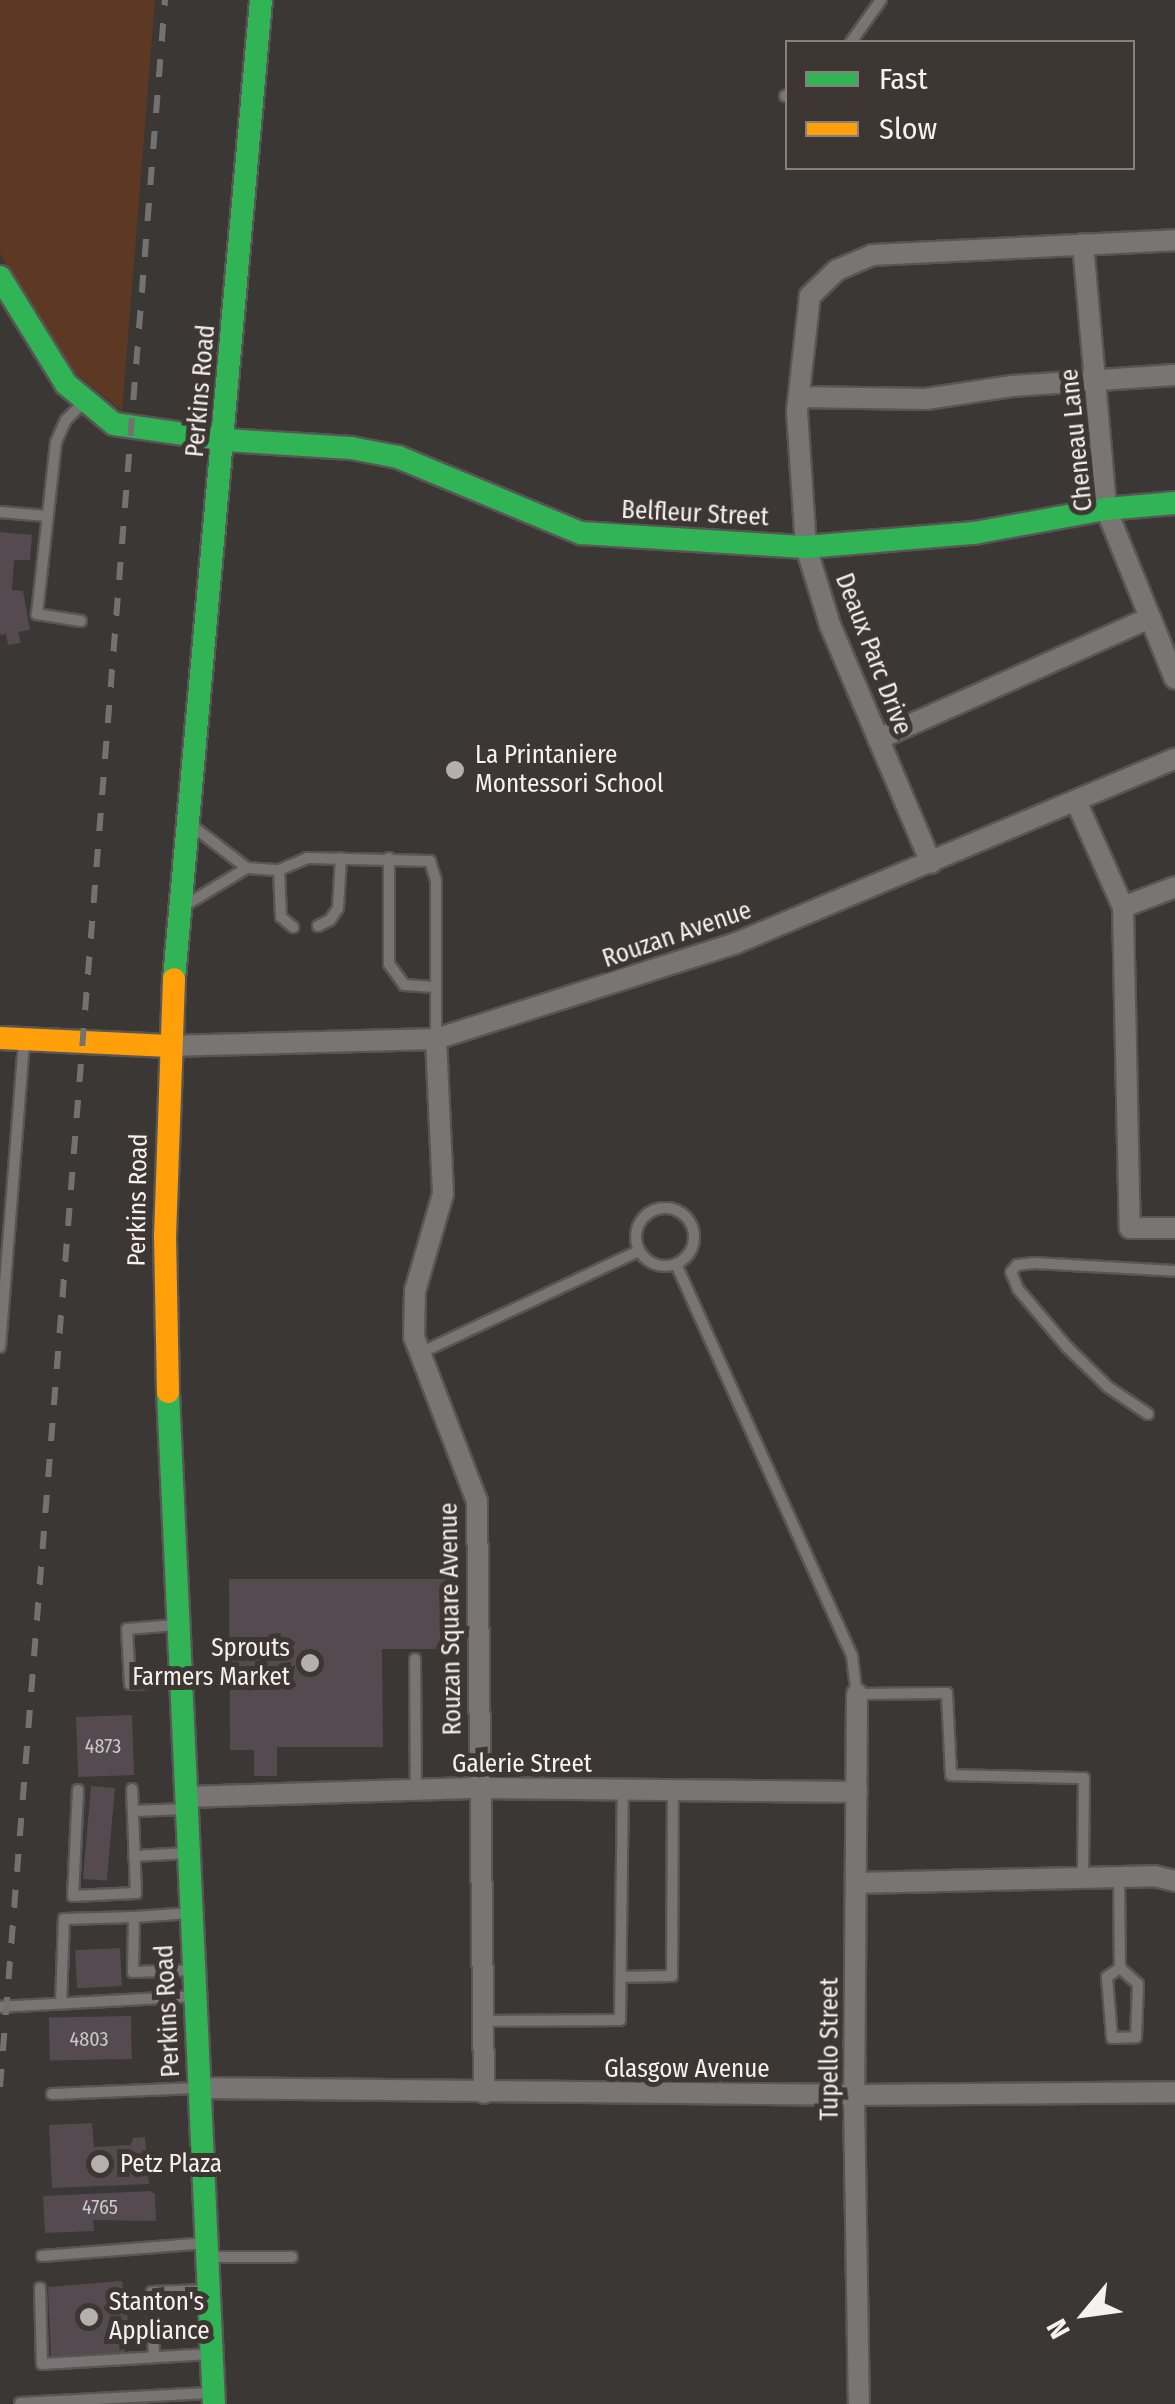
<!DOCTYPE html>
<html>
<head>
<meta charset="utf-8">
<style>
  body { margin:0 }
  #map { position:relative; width:1175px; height:2404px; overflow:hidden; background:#3a3735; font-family:"Fira Sans Condensed",sans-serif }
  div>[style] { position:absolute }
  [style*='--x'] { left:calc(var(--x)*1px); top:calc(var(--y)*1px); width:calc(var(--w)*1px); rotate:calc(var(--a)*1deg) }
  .green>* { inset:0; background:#5d3924 }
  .building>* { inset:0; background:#554a4f; transform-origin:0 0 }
  .roads { filter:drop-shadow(2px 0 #585554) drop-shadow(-2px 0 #585554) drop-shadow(0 2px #585554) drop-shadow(0 -2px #585554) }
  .lane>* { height:10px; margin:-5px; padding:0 5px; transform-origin:5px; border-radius:5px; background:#787574 }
  .lane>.ring { margin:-5px; padding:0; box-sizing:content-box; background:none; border:10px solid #787574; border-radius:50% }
  .street>* { height:20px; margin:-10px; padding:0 10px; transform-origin:10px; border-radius:10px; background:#787574 }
  .fast>* { height:22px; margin:-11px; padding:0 11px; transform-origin:11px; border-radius:11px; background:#30b455 }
  .slow>* { height:22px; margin:-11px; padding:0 11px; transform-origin:11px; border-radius:11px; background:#ff9f0a }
  .rail>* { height:6px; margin-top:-3px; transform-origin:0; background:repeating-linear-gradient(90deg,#747270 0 18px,transparent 0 36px) }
  .dots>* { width:28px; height:28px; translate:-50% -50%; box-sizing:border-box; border:5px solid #3d3632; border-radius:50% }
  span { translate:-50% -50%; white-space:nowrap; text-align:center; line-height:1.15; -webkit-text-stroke:10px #3d3632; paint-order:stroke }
  .number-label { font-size:20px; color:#cdc7c6 }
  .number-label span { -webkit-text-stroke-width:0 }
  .street-label { font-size:25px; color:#f5f1ee }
  .poi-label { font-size:25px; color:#f5f1ee }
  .left { translate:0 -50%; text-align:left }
  .right { translate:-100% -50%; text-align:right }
  .legend { position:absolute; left:785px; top:40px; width:350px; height:130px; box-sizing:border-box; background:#3d3632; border:2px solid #87817d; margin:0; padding:12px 18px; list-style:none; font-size:30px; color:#f5f1ee }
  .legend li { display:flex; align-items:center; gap:20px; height:50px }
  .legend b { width:50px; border:2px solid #87817d }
  .north { position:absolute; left:1035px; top:2264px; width:100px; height:100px; -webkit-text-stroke:8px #3d3632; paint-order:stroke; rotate:241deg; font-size:28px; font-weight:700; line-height:40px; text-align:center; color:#f5f1ee }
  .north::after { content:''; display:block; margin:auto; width:35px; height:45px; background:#f5f1ee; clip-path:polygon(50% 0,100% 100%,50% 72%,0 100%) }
</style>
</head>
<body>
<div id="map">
  <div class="green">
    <div style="clip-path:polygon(0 0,155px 0,122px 411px,67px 366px,0 254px)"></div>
  </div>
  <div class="building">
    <div style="clip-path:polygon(0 532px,32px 535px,30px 560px,14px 560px,12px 590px,23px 591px,30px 630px,18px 632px,21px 643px,8px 645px,6px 634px,0 635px)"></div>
    <div style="clip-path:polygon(229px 1579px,449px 1579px,449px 1649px,382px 1649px,383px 1747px,277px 1747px,277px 1776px,254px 1776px,254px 1750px,230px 1750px)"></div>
    <div style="left:132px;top:1715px;width:60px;height:56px;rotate:88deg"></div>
    <div style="left:91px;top:1786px;width:24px;height:93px;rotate:5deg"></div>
    <div style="left:120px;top:1948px;width:38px;height:45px;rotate:87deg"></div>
    <div style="left:131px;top:2016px;width:43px;height:82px;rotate:89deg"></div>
    <div style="clip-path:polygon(92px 2123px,94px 2147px,131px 2145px,133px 2138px,145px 2137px,149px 2184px,52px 2188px,49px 2125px)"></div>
    <div style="clip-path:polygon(150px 2191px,155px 2194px,156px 2221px,93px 2220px,94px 2231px,45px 2233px,43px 2196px)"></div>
    <div style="clip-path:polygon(122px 2281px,129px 2327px,124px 2327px,125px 2353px,51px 2356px,48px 2287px)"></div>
  </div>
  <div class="roads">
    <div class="lane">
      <div style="--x:851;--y:42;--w:52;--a:-54.5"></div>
      <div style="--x:785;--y:96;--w:3;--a:-18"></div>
      <div style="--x:0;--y:512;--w:47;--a:4.9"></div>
      <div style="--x:81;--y:621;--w:45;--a:-171"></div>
      <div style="--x:37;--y:614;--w:173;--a:-83.7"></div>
      <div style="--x:56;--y:442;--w:24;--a:-66"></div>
      <div style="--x:66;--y:420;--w:24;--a:-45"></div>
      <div style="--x:389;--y:858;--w:106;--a:90"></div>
      <div style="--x:389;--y:964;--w:26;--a:54"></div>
      <div style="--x:404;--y:985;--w:30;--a:4"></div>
      <div style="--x:247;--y:868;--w:32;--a:4"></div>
      <div style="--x:279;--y:870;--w:30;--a:-23"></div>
      <div style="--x:307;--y:858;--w:123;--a:1.4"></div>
      <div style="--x:430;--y:861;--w:21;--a:73"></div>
      <div style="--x:436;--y:881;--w:158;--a:90"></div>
      <div style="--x:279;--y:870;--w:47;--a:87.6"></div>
      <div style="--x:281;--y:917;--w:16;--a:40"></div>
      <div style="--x:184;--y:906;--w:74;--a:-31.1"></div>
      <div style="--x:247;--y:868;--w:71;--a:-142.5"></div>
      <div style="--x:318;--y:926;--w:13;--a:-27"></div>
      <div style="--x:330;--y:920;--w:14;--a:-56"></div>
      <div style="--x:338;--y:908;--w:50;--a:-86.6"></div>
      <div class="ring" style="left:636px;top:1208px;width:48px;height:48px"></div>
      <div style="--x:676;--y:1264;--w:430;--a:65.8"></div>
      <div style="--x:852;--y:1656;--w:38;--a:83"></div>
      <div style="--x:857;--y:1694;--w:90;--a:-0.6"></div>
      <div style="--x:947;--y:1693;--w:82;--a:87.2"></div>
      <div style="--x:951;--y:1775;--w:133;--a:1.3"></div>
      <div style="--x:1084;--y:1778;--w:99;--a:90.6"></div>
      <div style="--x:0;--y:1347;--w:304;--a:-85.5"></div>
      <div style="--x:420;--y:1353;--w:242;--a:-25"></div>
      <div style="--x:1148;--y:1414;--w:48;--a:-146"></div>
      <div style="--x:1108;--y:1387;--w:57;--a:-135.7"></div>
      <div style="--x:1067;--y:1347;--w:76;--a:-130.2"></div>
      <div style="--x:1018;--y:1289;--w:18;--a:-112"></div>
      <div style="--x:1011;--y:1272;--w:9;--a:-49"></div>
      <div style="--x:1017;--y:1265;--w:17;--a:-7"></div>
      <div style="--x:1034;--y:1263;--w:141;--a:3.2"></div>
      <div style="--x:175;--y:1625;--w:48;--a:175.2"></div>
      <div style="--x:127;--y:1629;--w:55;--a:86.9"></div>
      <div style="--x:130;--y:1684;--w:50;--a:-3.4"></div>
      <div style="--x:415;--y:1659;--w:131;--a:89.6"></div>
      <div style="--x:78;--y:1790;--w:106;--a:92.7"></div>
      <div style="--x:73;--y:1896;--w:63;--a:-2.7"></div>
      <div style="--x:136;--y:1893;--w:104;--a:-92.2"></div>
      <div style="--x:133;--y:1811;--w:54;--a:-2.1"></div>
      <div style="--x:134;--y:1856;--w:54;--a:-3.2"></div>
      <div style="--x:1119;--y:1877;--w:91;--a:89.4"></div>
      <div style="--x:1120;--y:1968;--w:16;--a:145"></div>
      <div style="--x:1107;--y:1977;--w:61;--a:85.3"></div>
      <div style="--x:1112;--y:2038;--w:24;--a:-2"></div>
      <div style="--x:1136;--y:2037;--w:53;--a:-87.8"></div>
      <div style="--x:1138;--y:1984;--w:24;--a:-138"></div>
      <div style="--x:191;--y:1913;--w:57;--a:176"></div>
      <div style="--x:134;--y:1917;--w:55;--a:91"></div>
      <div style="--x:133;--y:1972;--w:61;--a:-1.9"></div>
      <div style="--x:621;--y:1977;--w:51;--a:-1.1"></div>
      <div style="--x:672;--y:1976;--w:186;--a:-89.7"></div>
      <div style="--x:61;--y:2003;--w:84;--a:-88"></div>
      <div style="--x:64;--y:1919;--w:70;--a:-1.6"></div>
      <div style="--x:0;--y:2007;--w:194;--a:-3.2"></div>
      <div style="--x:483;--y:2021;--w:137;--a:-0.4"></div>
      <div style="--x:620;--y:2020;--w:230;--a:-89.3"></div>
      <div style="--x:52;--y:2094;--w:146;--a:-2.4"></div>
      <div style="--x:42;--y:2256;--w:165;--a:-4.5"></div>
      <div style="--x:208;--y:2257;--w:84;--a:0"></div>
      <div style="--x:40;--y:2288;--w:76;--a:88.5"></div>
      <div style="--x:42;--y:2364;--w:168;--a:-3.4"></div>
      <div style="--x:154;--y:2357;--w:65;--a:-91.8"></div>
      <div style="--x:152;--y:2292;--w:54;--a:-2.1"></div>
      <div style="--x:20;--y:2403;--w:189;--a:-3"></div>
    </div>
    <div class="street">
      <div style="--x:1083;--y:244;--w:266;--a:85"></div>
      <div style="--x:1106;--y:509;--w:183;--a:67.9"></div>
      <div style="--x:799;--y:397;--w:127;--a:0.9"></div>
      <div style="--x:926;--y:399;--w:87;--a:-8.6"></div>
      <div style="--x:1012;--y:386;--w:163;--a:-3.9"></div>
      <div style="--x:878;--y:739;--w:298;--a:-24"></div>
      <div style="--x:1076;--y:801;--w:116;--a:66.1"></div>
      <div style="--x:1123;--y:907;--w:321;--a:88.8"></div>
      <div style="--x:1130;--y:1228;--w:45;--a:0"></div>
      <div style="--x:931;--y:863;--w:259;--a:-113"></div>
      <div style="--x:830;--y:625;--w:82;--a:-107.1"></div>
      <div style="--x:806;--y:547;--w:136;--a:-93.8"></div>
      <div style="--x:797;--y:411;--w:116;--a:-83.6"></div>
      <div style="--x:810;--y:296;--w:37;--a:-44"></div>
      <div style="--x:837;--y:270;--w:38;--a:-23"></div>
      <div style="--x:872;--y:255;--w:303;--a:-2.8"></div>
      <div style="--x:1123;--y:907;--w:56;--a:-21"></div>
      <div style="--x:436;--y:1039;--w:155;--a:87.4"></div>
      <div style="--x:443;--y:1194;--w:101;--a:106.1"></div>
      <div style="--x:415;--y:1291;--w:46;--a:91.2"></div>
      <div style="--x:414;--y:1337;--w:176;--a:69"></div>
      <div style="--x:477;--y:1501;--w:592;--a:89.32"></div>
      <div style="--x:169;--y:1046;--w:267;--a:-1.5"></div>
      <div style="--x:436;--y:1039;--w:313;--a:-17.7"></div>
      <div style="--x:734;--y:944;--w:478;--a:-22.8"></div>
      <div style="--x:857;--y:1694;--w:401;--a:90.4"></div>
      <div style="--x:854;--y:2095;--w:309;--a:89.1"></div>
      <div style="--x:186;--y:1797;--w:294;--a:-1.8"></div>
      <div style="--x:480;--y:1788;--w:377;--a:0.6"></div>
      <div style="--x:856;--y:1883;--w:298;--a:-1.3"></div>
      <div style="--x:1154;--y:1876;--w:22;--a:13"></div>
      <div style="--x:199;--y:2088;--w:655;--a:0.61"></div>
      <div style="--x:854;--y:2095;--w:321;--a:-0.5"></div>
    </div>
    <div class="fast">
      <div style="--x:0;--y:277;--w:126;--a:58.3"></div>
      <div style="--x:66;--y:384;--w:62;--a:39.8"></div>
      <div style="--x:114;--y:424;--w:112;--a:8.2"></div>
      <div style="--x:225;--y:440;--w:126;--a:3.6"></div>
      <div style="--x:351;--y:448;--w:48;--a:10.8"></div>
      <div style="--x:398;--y:457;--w:198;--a:22.6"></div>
      <div style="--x:581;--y:533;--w:225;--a:3.6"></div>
      <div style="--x:806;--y:547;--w:169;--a:-4.8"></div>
      <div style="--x:974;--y:533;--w:134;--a:-10.3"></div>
      <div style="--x:1106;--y:509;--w:69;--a:-5"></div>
      <div style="--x:174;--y:979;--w:983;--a:-84.92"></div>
      <div style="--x:168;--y:1392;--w:1013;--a:87.4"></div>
    </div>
    <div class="slow">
      <div style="--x:0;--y:1038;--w:169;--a:2.7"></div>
      <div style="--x:168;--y:1392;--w:155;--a:-91.1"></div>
      <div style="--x:165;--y:1237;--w:258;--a:-88"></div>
    </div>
  </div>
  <div class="rail">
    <div style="--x:0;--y:2087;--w:2094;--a:-85.48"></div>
  </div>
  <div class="dots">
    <div style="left:455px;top:770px;background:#b4b0ad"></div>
    <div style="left:310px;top:1663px;background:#b4b0ad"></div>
    <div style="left:100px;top:2164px;background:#b4b0ad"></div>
    <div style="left:89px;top:2317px;background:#b4b0ad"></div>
  </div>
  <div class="number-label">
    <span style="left:103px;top:1746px">4873</span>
    <span style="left:89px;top:2039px">4803</span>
    <span style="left:100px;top:2207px">4765</span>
  </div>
  <div class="street-label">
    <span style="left:201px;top:391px;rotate:-85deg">Perkins Road</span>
    <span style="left:1077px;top:440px;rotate:-96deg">Cheneau Lane</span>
    <span style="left:695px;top:514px;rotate:3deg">Belfleur Street</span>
    <span style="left:873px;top:654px;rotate:69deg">Deaux Parc Drive</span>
    <span style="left:677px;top:935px;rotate:-19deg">Rouzan Avenue</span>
    <span style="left:138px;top:1200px;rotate:-89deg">Perkins Road</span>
    <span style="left:451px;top:1619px;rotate:-91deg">Rouzan Square Avenue</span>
    <span style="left:522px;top:1764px">Galerie Street</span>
    <span style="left:168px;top:2011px;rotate:-93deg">Perkins Road</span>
    <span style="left:830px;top:2049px;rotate:-90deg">Tupello Street</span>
    <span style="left:687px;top:2069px">Glasgow Avenue</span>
  </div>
  <div class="poi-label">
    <span class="left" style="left:475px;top:770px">La Printaniere<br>Montessori School</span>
    <span class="right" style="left:290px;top:1663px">Sprouts<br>Farmers Market</span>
    <span class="left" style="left:120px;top:2164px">Petz Plaza</span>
    <span class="left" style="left:109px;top:2317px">Stanton's<br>Appliance</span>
  </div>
  <ul class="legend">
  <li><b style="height:12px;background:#30b455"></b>Fast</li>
  <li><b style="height:12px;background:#ff9f0a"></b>Slow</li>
  </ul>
  <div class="north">N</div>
</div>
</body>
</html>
